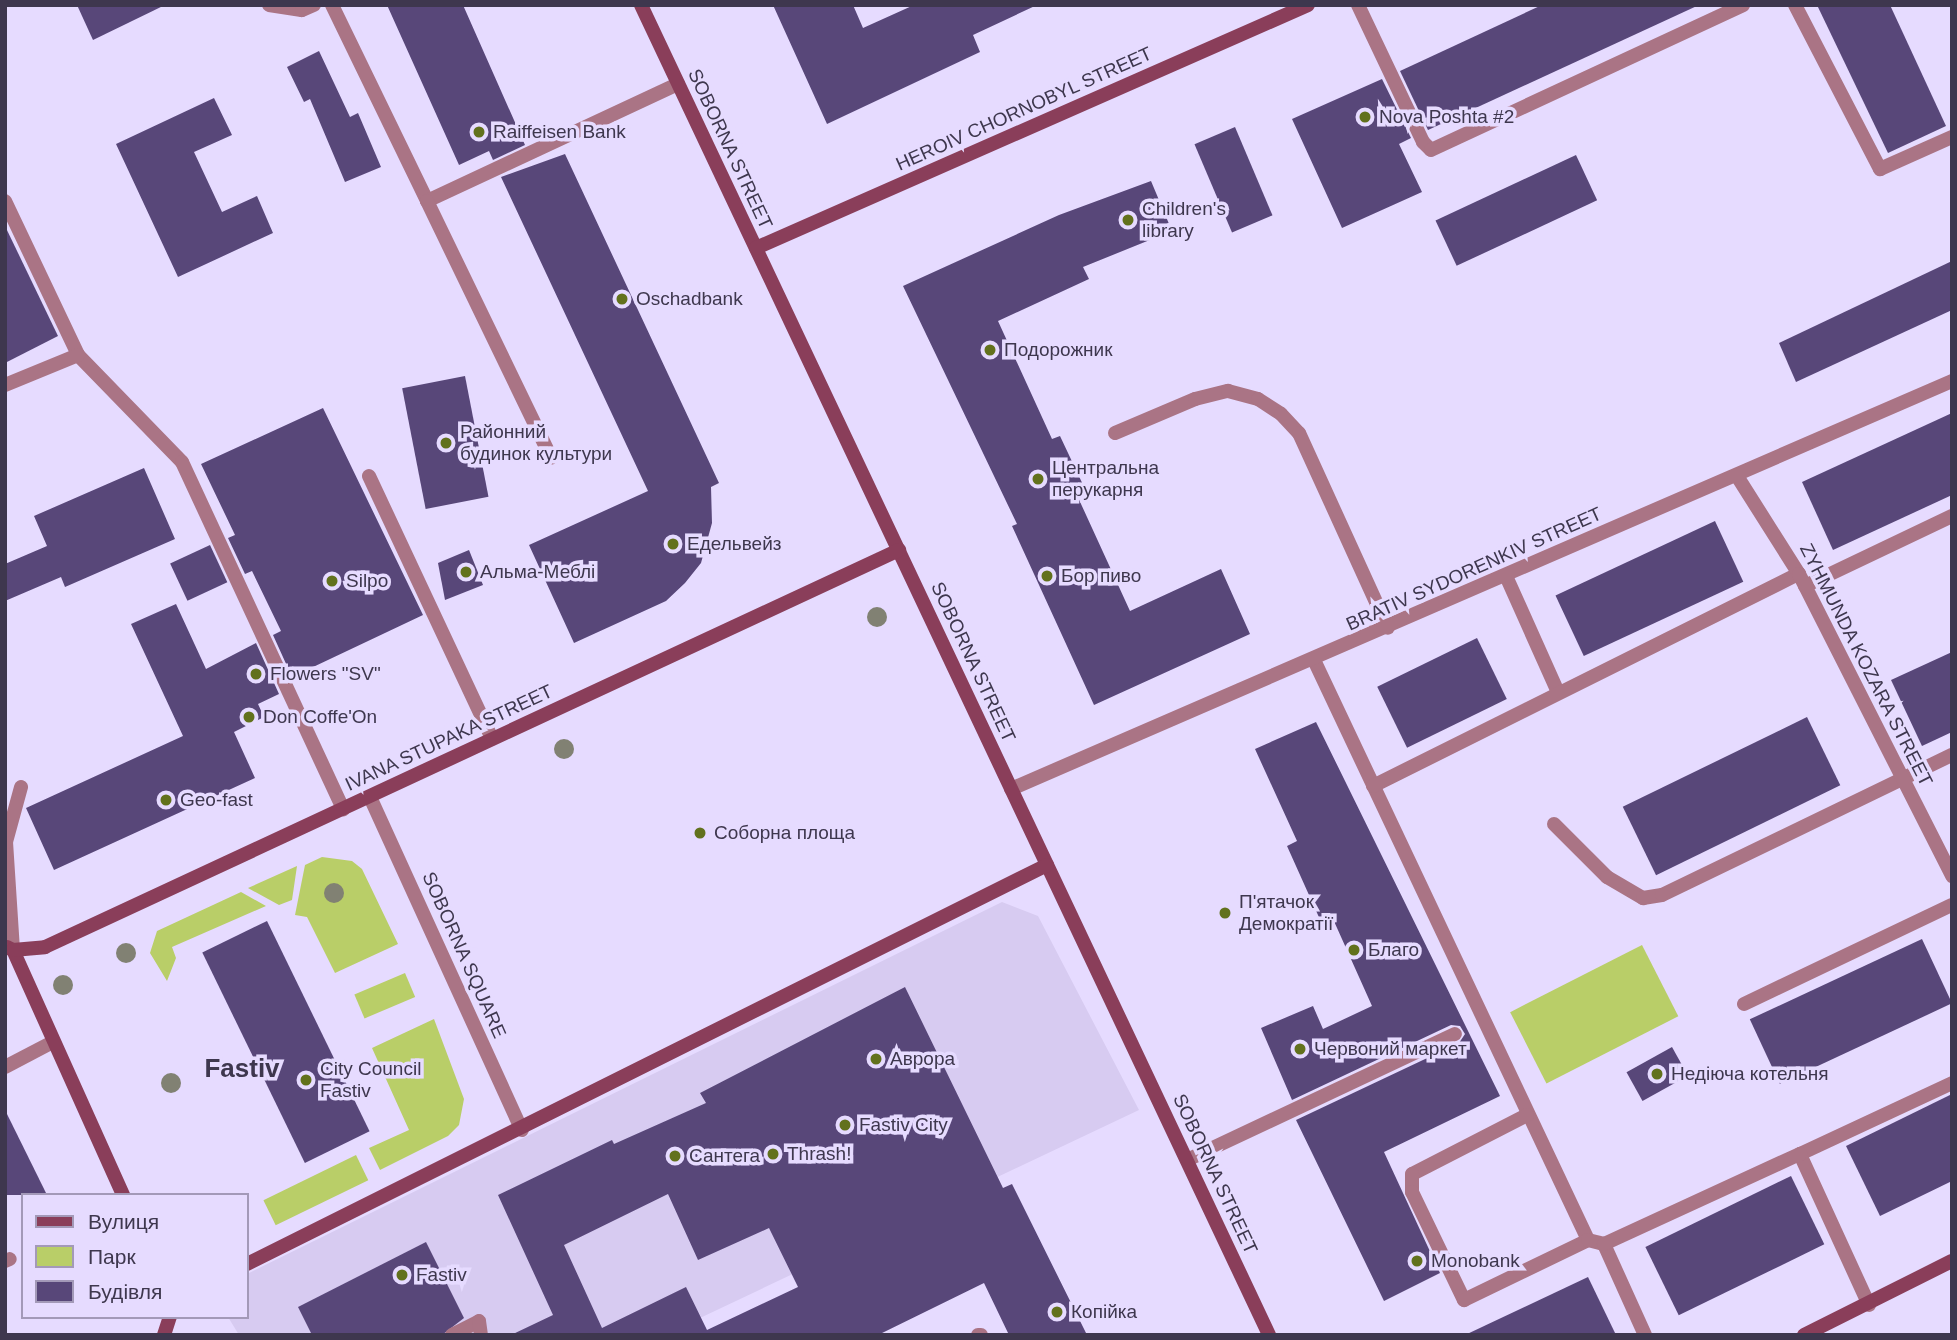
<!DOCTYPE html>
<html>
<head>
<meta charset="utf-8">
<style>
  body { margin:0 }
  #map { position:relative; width:1957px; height:1340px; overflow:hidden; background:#e6dbff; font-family:Helvetica,sans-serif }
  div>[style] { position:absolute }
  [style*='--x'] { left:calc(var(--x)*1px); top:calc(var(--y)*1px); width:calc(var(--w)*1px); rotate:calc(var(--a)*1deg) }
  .built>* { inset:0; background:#d7cbf1 }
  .green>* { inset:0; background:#b9ce68; transform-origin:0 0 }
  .building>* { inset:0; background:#584779; transform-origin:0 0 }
  .lane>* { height:14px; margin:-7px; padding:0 7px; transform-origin:7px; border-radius:7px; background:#aa7485 }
  .street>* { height:14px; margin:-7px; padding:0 7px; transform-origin:7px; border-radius:7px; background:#aa7485 }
  .secondary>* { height:14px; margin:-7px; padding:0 7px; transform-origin:7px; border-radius:7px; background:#8a3e5a }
  .trees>* { width:20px; height:20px; margin:-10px; border-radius:50%; background:#818173 }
  .dots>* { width:19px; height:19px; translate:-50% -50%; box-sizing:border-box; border:4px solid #e6dbff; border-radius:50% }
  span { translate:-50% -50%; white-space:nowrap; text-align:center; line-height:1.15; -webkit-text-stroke:7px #e6dbff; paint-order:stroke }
  .street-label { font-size:19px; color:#3e374e }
  .poi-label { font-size:19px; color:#3e374e }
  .left { translate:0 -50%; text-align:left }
  .district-label { font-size:26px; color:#3e374e; font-weight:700 }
  .frame { position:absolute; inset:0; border:7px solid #3e374e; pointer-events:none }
  .legend { position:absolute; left:21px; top:1193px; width:228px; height:126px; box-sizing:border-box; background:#e6dbff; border:2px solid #a399b8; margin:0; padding:9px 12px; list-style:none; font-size:21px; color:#3e374e }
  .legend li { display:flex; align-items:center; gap:14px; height:35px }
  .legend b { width:35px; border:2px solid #a399b8 }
</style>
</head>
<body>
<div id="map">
  <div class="built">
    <div style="clip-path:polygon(1002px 902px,1038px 916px,1139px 1110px,664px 1335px,239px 1335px,228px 1317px,247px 1317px,247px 1274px)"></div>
  </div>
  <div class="green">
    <div style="clip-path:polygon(322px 857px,352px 861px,362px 869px,398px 944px,335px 973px,307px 917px,295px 915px,305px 865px)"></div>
    <div style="clip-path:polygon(297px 866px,292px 900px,279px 905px,248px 888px)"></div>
    <div style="clip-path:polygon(241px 892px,266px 906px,172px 947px,176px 958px,167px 981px,150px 953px,157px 931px)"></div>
    <div style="left:1642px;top:945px;width:80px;height:148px;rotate:63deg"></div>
    <div style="left:405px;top:973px;width:26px;height:55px;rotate:67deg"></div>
    <div style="clip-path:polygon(434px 1019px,464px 1099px,459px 1125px,448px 1136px,380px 1170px,369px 1148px,409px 1130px,372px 1048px)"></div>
    <div style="left:356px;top:1155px;width:28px;height:103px;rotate:64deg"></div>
  </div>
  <div class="building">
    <div style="clip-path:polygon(77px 5px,165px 5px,93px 40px)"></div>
    <div style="clip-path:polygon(387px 5px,463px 5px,525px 145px,493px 160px,489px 151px,459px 165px)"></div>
    <div style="clip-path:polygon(773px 5px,853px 5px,863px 28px,914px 5px,1037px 5px,973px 35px,980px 52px,827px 124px)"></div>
    <div style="clip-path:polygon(1542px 5px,1699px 5px,1428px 130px,1400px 71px)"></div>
    <div style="clip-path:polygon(1817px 5px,1890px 5px,1946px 126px,1888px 153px)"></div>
    <div style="clip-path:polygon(319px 51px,350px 117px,358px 113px,381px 167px,345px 182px,310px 99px,304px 102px,287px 67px)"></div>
    <div style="clip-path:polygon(1382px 79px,1411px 138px,1399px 144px,1422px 192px,1342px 228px,1292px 119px)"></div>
    <div style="clip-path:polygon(214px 98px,232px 135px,194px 152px,222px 212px,257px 196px,273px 233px,178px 277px,116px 144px)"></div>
    <div style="left:1235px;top:127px;width:96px;height:44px;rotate:67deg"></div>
    <div style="clip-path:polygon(565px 154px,719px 483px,711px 487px,712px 523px,701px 563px,685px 583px,666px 601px,574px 643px,529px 545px,648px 491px,501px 177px)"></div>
    <div style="left:1576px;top:155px;width:50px;height:155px;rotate:65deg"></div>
    <div style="clip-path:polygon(1151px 181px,1172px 231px,1083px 267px,1089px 279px,998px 321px,1052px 439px,1060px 436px,1085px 489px,1076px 493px,1130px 611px,1221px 569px,1250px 634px,1094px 705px,1012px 526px,1017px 524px,903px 286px,1059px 215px)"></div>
    <div style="clip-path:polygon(5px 226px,58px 336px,5px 363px)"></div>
    <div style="clip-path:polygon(1952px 261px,1952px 310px,1796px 382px,1779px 343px)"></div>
    <div style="left:465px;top:376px;width:123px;height:64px;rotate:79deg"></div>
    <div style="clip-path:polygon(323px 408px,423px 615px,292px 677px,273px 635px,281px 631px,252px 571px,245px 574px,228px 538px,235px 535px,201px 464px)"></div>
    <div style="clip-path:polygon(1952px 413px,1952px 495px,1833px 550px,1802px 482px)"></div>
    <div style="clip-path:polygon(144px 468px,175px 539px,65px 587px,61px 577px,5px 601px,5px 564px,47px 546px,34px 516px)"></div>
    <div style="left:1715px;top:521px;width:67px;height:176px;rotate:65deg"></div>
    <div style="left:210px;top:545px;width:41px;height:44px;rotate:65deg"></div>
    <div style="clip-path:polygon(469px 550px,483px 585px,445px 600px,438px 563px)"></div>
    <div style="clip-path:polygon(176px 604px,206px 669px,256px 643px,279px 694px,258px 704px,264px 717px,234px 732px,255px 778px,54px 870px,26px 808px,183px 736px,131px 624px)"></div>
    <div style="left:1477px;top:638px;width:68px;height:111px;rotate:64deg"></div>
    <div style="clip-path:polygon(1952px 652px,1952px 732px,1922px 746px,1891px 680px)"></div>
    <div style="left:1807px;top:717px;width:76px;height:205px;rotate:64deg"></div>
    <div style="clip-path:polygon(1316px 722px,1500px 1096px,1384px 1152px,1440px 1273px,1384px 1301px,1296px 1120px,1459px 1043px,1465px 1034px,1460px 1026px,1451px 1025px,1292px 1100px,1261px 1028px,1313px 1006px,1323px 1029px,1372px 1006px,1333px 919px,1322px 924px,1287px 846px,1297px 841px,1255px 749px)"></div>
    <div style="left:267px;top:921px;width:234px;height:72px;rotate:64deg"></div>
    <div style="left:1922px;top:939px;width:71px;height:190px;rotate:65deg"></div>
    <div style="clip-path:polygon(evenodd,905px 987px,1003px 1188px,1012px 1184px,1087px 1335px,1009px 1335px,984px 1283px,878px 1335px,511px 1335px,553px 1315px,498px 1195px,612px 1140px,614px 1144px,706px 1103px,700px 1093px,905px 987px,668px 1194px,698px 1260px,769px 1228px,798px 1287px,707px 1330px,686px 1287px,602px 1328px,564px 1245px,668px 1194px)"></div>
    <div style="left:1672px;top:1047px;width:33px;height:52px;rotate:61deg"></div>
    <div style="clip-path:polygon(1952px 1094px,1952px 1181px,1880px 1216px,1846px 1146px)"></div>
    <div style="clip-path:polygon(5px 1110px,47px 1195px,5px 1195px)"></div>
    <div style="left:1791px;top:1176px;width:76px;height:162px;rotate:64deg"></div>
    <div style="clip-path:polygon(426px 1242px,464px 1318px,442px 1335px,312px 1335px,298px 1307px)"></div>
    <div style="clip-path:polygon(1588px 1277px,1616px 1335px,1465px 1335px)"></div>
  </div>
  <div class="lane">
    <div style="--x:269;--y:5;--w:33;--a:9"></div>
    <div style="--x:302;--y:10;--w:13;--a:-23"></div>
    <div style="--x:332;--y:5;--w:218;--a:64.1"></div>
    <div style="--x:427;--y:201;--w:277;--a:-25"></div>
    <div style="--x:1358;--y:5;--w:152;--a:64.6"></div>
    <div style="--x:1423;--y:142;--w:11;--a:45"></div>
    <div style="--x:1431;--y:150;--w:344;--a:-24.9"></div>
    <div style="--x:1795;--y:5;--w:185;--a:62.6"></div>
    <div style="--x:1880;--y:169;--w:79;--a:-24"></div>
    <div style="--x:5;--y:201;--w:170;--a:64.6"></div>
    <div style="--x:78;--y:355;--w:149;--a:45.8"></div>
    <div style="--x:182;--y:462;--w:383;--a:65.1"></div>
    <div style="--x:427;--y:201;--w:285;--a:64.2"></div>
    <div style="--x:5;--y:385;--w:79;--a:-22.3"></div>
    <div style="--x:1115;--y:433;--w:87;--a:-23"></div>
    <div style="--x:1195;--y:399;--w:34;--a:-14"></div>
    <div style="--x:1228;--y:391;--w:31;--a:15"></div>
    <div style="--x:1258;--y:399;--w:27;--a:33"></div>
    <div style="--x:1281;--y:414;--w:26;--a:47"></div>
    <div style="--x:1299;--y:433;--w:214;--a:65.5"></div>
    <div style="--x:369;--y:476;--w:290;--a:64.9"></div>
    <div style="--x:1506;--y:576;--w:127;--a:65.9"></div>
    <div style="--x:1805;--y:586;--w:163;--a:-25.5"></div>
    <div style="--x:1314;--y:660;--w:641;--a:64.71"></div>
    <div style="--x:1373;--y:786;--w:476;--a:-26.5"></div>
    <div style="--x:1554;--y:824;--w:75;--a:45"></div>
    <div style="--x:1607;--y:877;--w:42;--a:30.3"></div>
    <div style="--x:1643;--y:898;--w:19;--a:-9"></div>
    <div style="--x:1662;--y:895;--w:322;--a:-25.8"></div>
    <div style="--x:13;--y:950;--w:108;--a:-93.7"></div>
    <div style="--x:6;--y:842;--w:57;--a:-74.7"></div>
    <div style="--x:1744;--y:1004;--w:230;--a:-25.5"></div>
    <div style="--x:5;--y:1067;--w:52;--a:-27.6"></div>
    <div style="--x:1527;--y:1115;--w:129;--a:152.8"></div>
    <div style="--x:1412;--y:1174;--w:18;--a:90"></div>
    <div style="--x:1412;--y:1192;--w:120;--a:64.3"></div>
    <div style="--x:1464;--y:1300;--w:138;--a:-25.8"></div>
    <div style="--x:1588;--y:1240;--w:16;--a:14"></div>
    <div style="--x:1187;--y:1160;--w:296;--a:-25.2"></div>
    <div style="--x:5;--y:1261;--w:5;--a:-22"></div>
    <div style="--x:1869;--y:1305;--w:166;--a:-114.6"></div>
    <div style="--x:1800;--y:1154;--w:168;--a:-25"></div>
    <div style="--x:452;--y:1335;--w:30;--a:-27"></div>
    <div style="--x:479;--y:1321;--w:14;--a:82"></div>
    <div style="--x:978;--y:1335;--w:3;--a:0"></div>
    <div style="--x:1645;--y:1335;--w:100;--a:-114.3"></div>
    <div style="--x:1604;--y:1244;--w:216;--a:-24.7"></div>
  </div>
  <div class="street">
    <div style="--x:1737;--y:476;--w:116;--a:57.7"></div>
    <div style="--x:1799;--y:574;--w:339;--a:63.1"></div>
    <div style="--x:1011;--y:789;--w:1026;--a:-23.44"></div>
    <div style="--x:370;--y:797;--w:366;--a:65.5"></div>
  </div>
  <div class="secondary">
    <div style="--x:641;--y:5;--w:1471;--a:64.72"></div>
    <div style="--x:756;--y:248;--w:603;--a:-23.76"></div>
    <div style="--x:7;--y:947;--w:7;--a:27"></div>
    <div style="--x:13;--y:950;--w:269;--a:65.8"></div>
    <div style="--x:13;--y:950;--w:32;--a:-5"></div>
    <div style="--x:45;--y:947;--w:942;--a:-24.93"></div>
    <div style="--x:247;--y:1264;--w:894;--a:-26.51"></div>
    <div style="--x:164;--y:1335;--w:19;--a:-72"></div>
    <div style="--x:1804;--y:1335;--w:165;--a:-26.6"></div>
  </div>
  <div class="trees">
    <div style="left:877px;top:617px"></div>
    <div style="left:564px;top:749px"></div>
    <div style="left:334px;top:893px"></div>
    <div style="left:126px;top:953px"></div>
    <div style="left:63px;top:985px"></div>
    <div style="left:171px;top:1083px"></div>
  </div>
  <div class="dots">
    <div style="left:1365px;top:117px;background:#62711d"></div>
    <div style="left:479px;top:132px;background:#62711d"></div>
    <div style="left:1128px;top:220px;background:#62711d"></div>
    <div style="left:622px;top:299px;background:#62711d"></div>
    <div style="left:990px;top:350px;background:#62711d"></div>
    <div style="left:446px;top:443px;background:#62711d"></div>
    <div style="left:1038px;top:479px;background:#62711d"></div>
    <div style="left:673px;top:544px;background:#62711d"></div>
    <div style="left:466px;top:572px;background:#62711d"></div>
    <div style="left:1047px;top:576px;background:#62711d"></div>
    <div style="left:332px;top:581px;background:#62711d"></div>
    <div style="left:256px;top:674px;background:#62711d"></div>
    <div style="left:249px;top:717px;background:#62711d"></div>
    <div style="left:166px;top:800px;background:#62711d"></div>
    <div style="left:700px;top:833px;background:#62711d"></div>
    <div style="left:1225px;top:913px;background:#62711d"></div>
    <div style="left:1354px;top:950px;background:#62711d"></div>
    <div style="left:1300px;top:1049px;background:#62711d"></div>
    <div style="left:876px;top:1059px;background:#62711d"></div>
    <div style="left:1657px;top:1074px;background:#62711d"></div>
    <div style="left:306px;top:1080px;background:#62711d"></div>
    <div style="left:845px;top:1125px;background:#62711d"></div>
    <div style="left:773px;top:1154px;background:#62711d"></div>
    <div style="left:675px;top:1156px;background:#62711d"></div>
    <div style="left:1417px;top:1261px;background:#62711d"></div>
    <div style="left:402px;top:1275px;background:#62711d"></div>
    <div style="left:1057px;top:1312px;background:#62711d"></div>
  </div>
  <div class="street-label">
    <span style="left:1024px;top:109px;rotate:-24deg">HEROIV CHORNOBYL STREET</span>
    <span style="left:730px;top:149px;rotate:65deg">SOBORNA STREET</span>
    <span style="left:1474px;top:569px;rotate:-24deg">BRATIV SYDORENKIV STREET</span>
    <span style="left:973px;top:662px;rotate:65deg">SOBORNA STREET</span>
    <span style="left:1866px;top:665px;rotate:63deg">ZYHMUNDA KOZARA STREET</span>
    <span style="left:449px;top:738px;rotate:-25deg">IVANA STUPAKA STREET</span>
    <span style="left:464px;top:955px;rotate:66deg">SOBORNA SQUARE</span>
    <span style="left:1215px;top:1174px;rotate:65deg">SOBORNA STREET</span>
  </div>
  <div class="poi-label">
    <span class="left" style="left:1379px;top:117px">Nova Poshta #2</span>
    <span class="left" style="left:493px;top:132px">Raiffeisen Bank</span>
    <span class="left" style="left:1142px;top:220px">Children's<br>library</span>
    <span class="left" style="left:636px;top:299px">Oschadbank</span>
    <span class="left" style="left:1004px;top:350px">Подорожник</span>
    <span class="left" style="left:460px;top:443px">Районний<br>будинок культури</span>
    <span class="left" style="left:1052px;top:479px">Центральна<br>перукарня</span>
    <span class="left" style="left:687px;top:544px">Едельвейз</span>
    <span class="left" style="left:480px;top:572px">Альма-Меблі</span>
    <span class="left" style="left:1061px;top:576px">Бор пиво</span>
    <span class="left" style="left:346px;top:581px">Silpo</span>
    <span class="left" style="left:270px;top:674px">Flowers "SV"</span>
    <span class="left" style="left:263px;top:717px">Don Coffe'On</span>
    <span class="left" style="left:180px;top:800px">Geo-fast</span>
    <span class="left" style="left:714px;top:833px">Соборна площа</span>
    <span class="left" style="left:1239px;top:913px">П'ятачок<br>Демократії</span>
    <span class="left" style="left:1368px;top:950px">Благо</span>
    <span class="left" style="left:1314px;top:1049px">Червоний маркет</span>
    <span class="left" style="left:890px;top:1059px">Аврора</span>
    <span class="left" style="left:320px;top:1080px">City Council<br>Fastiv</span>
    <span class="left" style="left:1671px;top:1074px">Недіюча котельня</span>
    <span class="left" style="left:859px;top:1125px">Fastiv City</span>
    <span class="left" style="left:787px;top:1154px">Thrash!</span>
    <span class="left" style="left:689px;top:1156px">Сантега</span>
    <span class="left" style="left:1431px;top:1261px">Monobank</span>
    <span class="left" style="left:416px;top:1275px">Fastiv</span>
    <span class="left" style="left:1071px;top:1312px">Копійка</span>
  </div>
  <div class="district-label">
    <span style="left:242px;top:1069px">Fastiv</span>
  </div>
  <div class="frame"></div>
  <ul class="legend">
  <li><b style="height:9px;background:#8a3e5a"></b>Вулиця</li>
  <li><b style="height:19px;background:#b9ce68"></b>Парк</li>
  <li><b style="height:19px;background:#584779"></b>Будівля</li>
  </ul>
</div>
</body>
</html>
